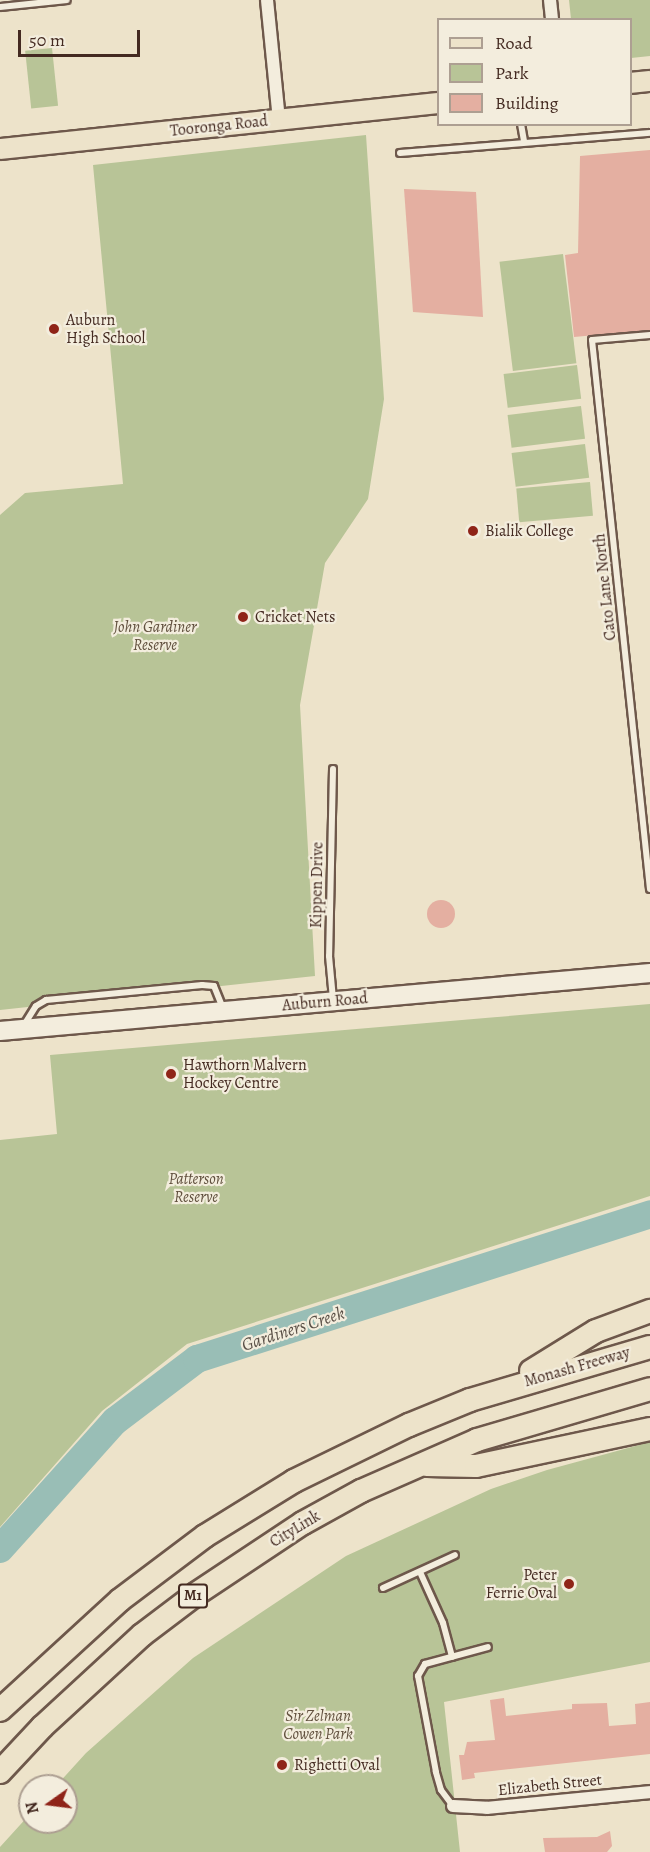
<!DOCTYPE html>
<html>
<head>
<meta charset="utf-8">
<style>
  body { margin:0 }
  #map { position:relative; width:650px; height:1852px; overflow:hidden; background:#ede3ca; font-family:Alegreya,serif }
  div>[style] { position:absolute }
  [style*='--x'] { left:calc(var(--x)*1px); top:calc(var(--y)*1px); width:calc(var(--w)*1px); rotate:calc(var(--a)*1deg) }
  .green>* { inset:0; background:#b8c497; transform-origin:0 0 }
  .river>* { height:28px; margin:-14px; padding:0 14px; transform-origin:14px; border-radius:14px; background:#99beb6 }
  .building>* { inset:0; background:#e4afa1 }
  .round { border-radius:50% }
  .roads { filter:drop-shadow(2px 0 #6e584b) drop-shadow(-2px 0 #6e584b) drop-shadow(0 2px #6e584b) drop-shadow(0 -2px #6e584b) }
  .lane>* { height:6px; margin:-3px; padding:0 3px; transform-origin:3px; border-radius:3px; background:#f3eddd }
  .street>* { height:12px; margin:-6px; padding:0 6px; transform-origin:6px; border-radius:6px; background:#f3eddd }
  .secondary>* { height:18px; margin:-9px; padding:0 9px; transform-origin:9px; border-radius:9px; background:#f3eddd }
  .primary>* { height:20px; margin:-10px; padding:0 10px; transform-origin:10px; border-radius:10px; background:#ede3ca }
  .highway>* { height:22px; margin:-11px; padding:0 11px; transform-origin:11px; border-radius:11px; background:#ede3ca }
  .dots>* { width:16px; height:16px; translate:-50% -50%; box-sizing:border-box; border:3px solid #f3eddd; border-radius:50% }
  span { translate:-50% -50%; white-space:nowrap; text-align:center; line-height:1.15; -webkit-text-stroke:4.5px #f3eddd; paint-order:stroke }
  .shield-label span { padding:2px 4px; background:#f3eddd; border:2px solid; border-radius:4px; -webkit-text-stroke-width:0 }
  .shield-label { font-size:15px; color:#442a21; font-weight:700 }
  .street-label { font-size:16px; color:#442a21 }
  .poi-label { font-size:16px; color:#442a21 }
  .left { translate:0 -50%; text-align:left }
  .right { translate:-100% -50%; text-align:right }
  .park-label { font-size:16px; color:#61503e; font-style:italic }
  .water-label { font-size:18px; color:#594f46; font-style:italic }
  .legend { position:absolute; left:437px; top:18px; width:195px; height:108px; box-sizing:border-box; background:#f3eddd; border:2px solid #ad9f92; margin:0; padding:8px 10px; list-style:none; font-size:18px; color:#442a21 }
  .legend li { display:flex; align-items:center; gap:12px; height:30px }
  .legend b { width:30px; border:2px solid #ad9f92 }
  .north { position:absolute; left:18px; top:1774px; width:60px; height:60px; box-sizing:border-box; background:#f3eddd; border:2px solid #ad9f92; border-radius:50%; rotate:256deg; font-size:16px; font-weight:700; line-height:24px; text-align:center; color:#442a21 }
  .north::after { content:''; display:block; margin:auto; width:21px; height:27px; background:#8f2418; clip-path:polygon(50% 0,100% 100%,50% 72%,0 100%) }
  .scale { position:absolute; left:18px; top:30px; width:122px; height:27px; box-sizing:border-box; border:3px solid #442a21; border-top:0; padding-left:8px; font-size:18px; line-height:21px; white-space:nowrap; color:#442a21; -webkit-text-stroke:4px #f3eddd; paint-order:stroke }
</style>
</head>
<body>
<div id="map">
  <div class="green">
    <div style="clip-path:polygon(569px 0,650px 0,650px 56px,631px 58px,630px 20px,571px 19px)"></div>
    <div style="left:52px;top:48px;width:58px;height:27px;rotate:84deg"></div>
    <div style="clip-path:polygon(366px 135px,384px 399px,368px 499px,325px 563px,300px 705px,315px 976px,0 1010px,0 515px,25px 493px,123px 484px,93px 165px)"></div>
    <div style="left:563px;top:254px;width:110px;height:64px;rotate:83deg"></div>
    <div style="left:577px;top:365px;width:34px;height:74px;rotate:83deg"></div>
    <div style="left:581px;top:406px;width:33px;height:74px;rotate:83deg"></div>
    <div style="left:585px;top:444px;width:34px;height:74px;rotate:83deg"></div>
    <div style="left:590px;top:482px;width:34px;height:74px;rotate:85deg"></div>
    <div style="clip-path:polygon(650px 1004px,650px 1196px,187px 1344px,102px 1411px,0 1527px,0 1140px,57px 1134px,50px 1055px)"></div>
    <div style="clip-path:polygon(650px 1442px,650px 1662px,444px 1702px,460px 1852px,0 1852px,0 1847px,30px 1814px,30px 1822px,66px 1822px,66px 1786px,56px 1786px,86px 1753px,193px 1658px,346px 1556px,491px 1489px,547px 1470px)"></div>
  </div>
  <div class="river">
    <div style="--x:0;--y:1549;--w:172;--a:-48.1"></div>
    <div style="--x:115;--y:1421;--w:103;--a:-37.1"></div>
    <div style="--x:197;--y:1359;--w:476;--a:-17.7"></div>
  </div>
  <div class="building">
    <div style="clip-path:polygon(650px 150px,650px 330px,574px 337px,565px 255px,578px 253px,580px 156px)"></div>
    <div style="clip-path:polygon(404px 189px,476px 192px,483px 317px,413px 312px)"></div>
    <div class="round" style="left:427px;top:900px;width:28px;height:28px"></div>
    <div style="clip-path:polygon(504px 1698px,506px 1716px,572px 1709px,572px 1704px,607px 1703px,609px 1726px,636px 1724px,635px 1704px,650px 1702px,650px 1754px,474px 1773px,475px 1778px,462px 1780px,459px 1755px,464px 1755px,467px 1742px,495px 1740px,490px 1700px)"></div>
    <div style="clip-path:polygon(610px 1831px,612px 1846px,607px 1852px,545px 1852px,543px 1838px,597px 1837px)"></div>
  </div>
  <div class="roads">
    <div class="lane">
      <div style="--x:0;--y:7;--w:67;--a:-6"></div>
      <div style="--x:521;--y:124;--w:17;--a:80"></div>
      <div style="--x:400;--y:153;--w:251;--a:-4.6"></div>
      <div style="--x:650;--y:335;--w:58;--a:175.1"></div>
      <div style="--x:592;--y:340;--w:552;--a:83.97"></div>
      <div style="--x:333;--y:769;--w:187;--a:91.2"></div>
      <div style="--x:329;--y:956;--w:43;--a:84.7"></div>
      <div style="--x:24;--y:1025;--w:22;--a:-58"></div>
      <div style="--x:36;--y:1006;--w:12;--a:-31"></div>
      <div style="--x:46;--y:1000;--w:157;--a:-5.5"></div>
      <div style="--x:202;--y:985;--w:12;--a:5"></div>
      <div style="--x:214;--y:986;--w:24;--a:68"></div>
      <div style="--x:420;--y:1572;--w:56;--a:65.7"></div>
      <div style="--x:443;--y:1623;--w:35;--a:75"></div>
      <div style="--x:383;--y:1588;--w:79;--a:-24.6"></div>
      <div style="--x:453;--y:1806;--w:20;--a:-127"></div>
      <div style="--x:441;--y:1790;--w:19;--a:-106"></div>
      <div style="--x:436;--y:1772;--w:98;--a:-100.6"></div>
      <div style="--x:418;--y:1676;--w:14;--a:-60"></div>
      <div style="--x:425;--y:1664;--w:65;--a:-15.1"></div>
    </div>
    <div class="street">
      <div style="--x:267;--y:0;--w:121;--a:84.3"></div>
      <div style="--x:550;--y:0;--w:20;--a:84"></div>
      <div style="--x:453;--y:1806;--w:34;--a:3"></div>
      <div style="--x:487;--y:1808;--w:164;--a:-5.6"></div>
    </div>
    <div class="secondary">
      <div style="--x:0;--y:1031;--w:653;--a:-5.1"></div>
    </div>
    <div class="primary">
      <div style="--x:630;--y:83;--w:20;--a:-6"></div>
      <div style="--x:0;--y:149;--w:440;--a:-6"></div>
    </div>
    <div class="highway">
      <div style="--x:531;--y:1371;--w:76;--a:-31.6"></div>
      <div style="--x:596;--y:1331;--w:58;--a:-20.3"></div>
      <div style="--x:427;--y:1465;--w:49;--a:1.2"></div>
      <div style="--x:476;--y:1466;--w:178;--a:-12"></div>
      <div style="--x:0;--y:1710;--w:163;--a:-42.5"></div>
      <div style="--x:120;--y:1600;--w:106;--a:-37"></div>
      <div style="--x:205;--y:1536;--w:105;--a:-31.7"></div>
      <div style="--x:294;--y:1481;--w:128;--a:-26"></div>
      <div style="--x:409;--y:1425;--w:66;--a:-22.3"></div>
      <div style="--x:470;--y:1400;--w:188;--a:-16.4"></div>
      <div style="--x:0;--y:1772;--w:62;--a:-47"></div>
      <div style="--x:42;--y:1727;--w:136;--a:-42.6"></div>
      <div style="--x:142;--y:1635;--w:68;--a:-37.2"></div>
      <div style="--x:196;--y:1594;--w:128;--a:-33.6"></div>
      <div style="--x:303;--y:1523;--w:66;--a:-28.9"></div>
      <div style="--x:361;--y:1491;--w:127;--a:-23.7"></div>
      <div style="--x:477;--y:1440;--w:180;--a:-16.4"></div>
    </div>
  </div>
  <div class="dots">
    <div style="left:54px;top:329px;background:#8f2418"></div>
    <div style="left:473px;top:531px;background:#8f2418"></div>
    <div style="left:243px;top:617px;background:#8f2418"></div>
    <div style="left:171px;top:1074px;background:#8f2418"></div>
    <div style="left:569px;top:1584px;background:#8f2418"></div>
    <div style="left:282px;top:1765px;background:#8f2418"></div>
  </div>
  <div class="shield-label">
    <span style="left:193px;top:1596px">M1</span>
  </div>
  <div class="street-label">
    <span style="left:219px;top:126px;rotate:-6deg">Tooronga Road</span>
    <span style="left:605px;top:587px;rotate:-96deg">Cato Lane North</span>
    <span style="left:317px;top:885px;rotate:-89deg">Kippen Drive</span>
    <span style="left:325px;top:1002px;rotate:-5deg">Auburn Road</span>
    <span style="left:577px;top:1367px;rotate:-16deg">Monash Freeway</span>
    <span style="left:295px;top:1529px;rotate:-31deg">CityLink</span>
    <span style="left:550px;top:1785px;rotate:-6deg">Elizabeth Street</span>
  </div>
  <div class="poi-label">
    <span class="left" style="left:66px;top:329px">Auburn<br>High School</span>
    <span class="left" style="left:485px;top:531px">Bialik College</span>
    <span class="left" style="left:255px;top:617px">Cricket Nets</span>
    <span class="left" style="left:183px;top:1074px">Hawthorn Malvern<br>Hockey Centre</span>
    <span class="right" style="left:557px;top:1584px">Peter<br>Ferrie Oval</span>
    <span class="left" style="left:294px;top:1765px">Righetti Oval</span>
  </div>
  <div class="park-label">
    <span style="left:155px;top:636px">John Gardiner<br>Reserve</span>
    <span style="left:196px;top:1188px">Patterson<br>Reserve</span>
    <span style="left:318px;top:1725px">Sir Zelman<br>Cowen Park</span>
  </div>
  <div class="water-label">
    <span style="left:293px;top:1329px;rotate:-18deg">Gardiners Creek</span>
  </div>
  <ul class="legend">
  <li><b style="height:8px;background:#ede3ca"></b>Road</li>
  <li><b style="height:16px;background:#b8c497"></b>Park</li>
  <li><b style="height:16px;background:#e4afa1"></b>Building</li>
  </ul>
  <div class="north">N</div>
  <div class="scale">50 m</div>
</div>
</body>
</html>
